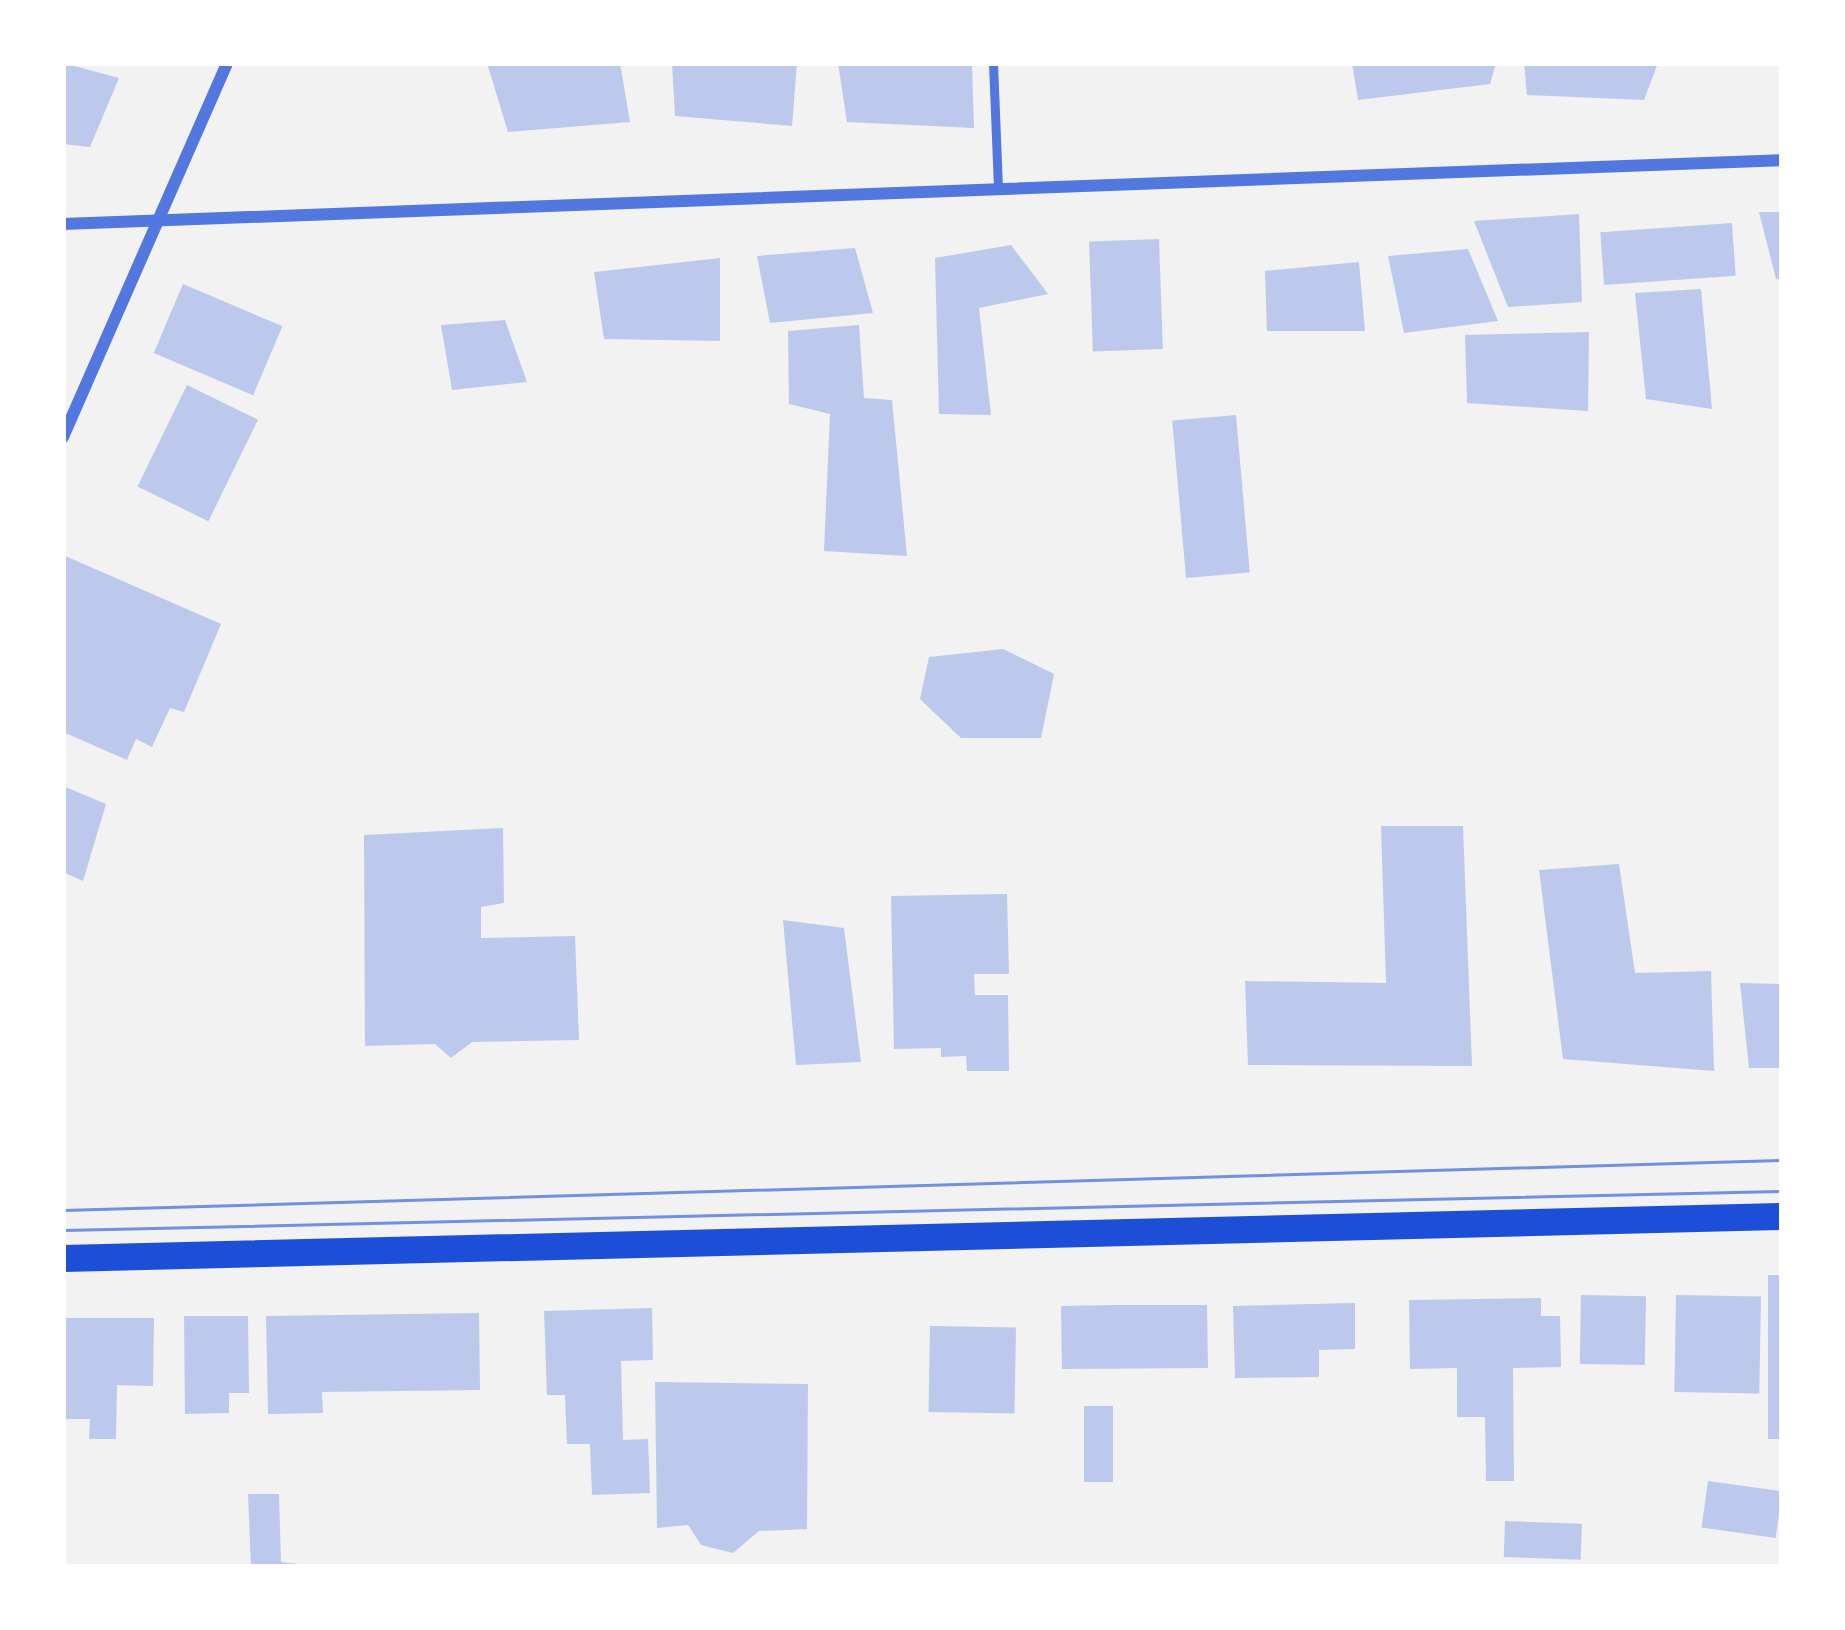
<!DOCTYPE html>
<html>
<head>
<meta charset="utf-8">
<style>
  body { margin:0 }
  #map { position:relative; width:1845px; height:1630px; overflow:hidden; background:#f2f2f2; font-family:Lora,serif }
  div>[style] { position:absolute }
  [style*='--x'] { left:calc(var(--x)*1px); top:calc(var(--y)*1px); width:calc(var(--w)*1px); rotate:calc(var(--a)*1deg) }
  .building>* { inset:0; background:#bdc9ec; transform-origin:0 0 }
  .service>* { height:9px; margin:-4.5px; padding:0 4.5px; transform-origin:4.5px; border-radius:4.5px; background:#5277de }
  .minor>* { height:12px; margin:-6px; padding:0 6px; transform-origin:6px; border-radius:6px; background:#5277de }
  .primary>* { height:27px; margin:-13.5px; padding:0 13.5px; transform-origin:13.5px; border-radius:13.5px; background:#1d4ed8 }
  .tram>* { height:3px; margin:-1.5px; padding:0 1.5px; transform-origin:1.5px; border-radius:1.5px; background:#7290e2 }
  span { translate:-50% -50%; white-space:nowrap; text-align:center; line-height:1.15; -webkit-text-stroke:10px #fff; paint-order:stroke }
  .frame { position:absolute; inset:0; border:66px solid #fff; pointer-events:none }
</style>
</head>
<body>
<div id="map">
  <div class="building">
    <div style="clip-path:polygon(63px 63px,119px 78px,90px 147px,63px 144px)"></div>
    <div style="clip-path:polygon(487px 63px,620px 63px,630px 122px,508px 132px)"></div>
    <div style="clip-path:polygon(672px 63px,797px 63px,792px 126px,675px 116px)"></div>
    <div style="clip-path:polygon(838px 63px,972px 63px,974px 128px,847px 122px)"></div>
    <div style="clip-path:polygon(1352px 63px,1496px 63px,1490px 84px,1358px 100px)"></div>
    <div style="clip-path:polygon(1524px 63px,1658px 63px,1644px 100px,1527px 95px)"></div>
    <div style="clip-path:polygon(1759px 212px,1782px 212px,1782px 280px,1776px 279px)"></div>
    <div style="clip-path:polygon(1579px 214px,1582px 302px,1508px 307px,1474px 221px)"></div>
    <div style="left:1732px;top:223px;width:53px;height:132px;rotate:86deg"></div>
    <div style="left:1159px;top:239px;width:110px;height:70px;rotate:88deg"></div>
    <div style="clip-path:polygon(1011px 245px,1048px 294px,979px 308px,991px 415px,939px 414px,935px 258px)"></div>
    <div style="clip-path:polygon(855px 248px,873px 313px,770px 323px,757px 256px)"></div>
    <div style="clip-path:polygon(1468px 249px,1498px 321px,1404px 333px,1388px 256px)"></div>
    <div style="clip-path:polygon(720px 258px,720px 341px,604px 339px,594px 272px)"></div>
    <div style="clip-path:polygon(1359px 262px,1365px 331px,1267px 331px,1265px 271px)"></div>
    <div style="left:183px;top:284px;width:108px;height:75px;rotate:23deg"></div>
    <div style="clip-path:polygon(1701px 289px,1712px 409px,1646px 399px,1635px 293px)"></div>
    <div style="clip-path:polygon(505px 320px,527px 382px,452px 390px,441px 325px)"></div>
    <div style="clip-path:polygon(859px 325px,864px 398px,892px 400px,907px 556px,824px 551px,830px 414px,789px 404px,788px 331px)"></div>
    <div style="clip-path:polygon(1589px 332px,1588px 411px,1467px 403px,1465px 335px)"></div>
    <div style="left:187px;top:385px;width:79px;height:113px;rotate:26deg"></div>
    <div style="left:1236px;top:415px;width:158px;height:64px;rotate:85deg"></div>
    <div style="clip-path:polygon(63px 555px,221px 624px,184px 712px,170px 708px,152px 747px,136px 739px,127px 760px,63px 732px)"></div>
    <div style="clip-path:polygon(1003px 649px,1054px 674px,1041px 738px,961px 738px,920px 699px,929px 657px)"></div>
    <div style="clip-path:polygon(63px 786px,106px 804px,83px 881px,63px 872px)"></div>
    <div style="clip-path:polygon(1381px 826px,1463px 826px,1472px 1066px,1248px 1065px,1245px 981px,1386px 983px)"></div>
    <div style="clip-path:polygon(503px 828px,504px 903px,481px 907px,481px 938px,575px 936px,579px 1040px,472px 1042px,451px 1058px,435px 1044px,365px 1046px,364px 835px)"></div>
    <div style="clip-path:polygon(1619px 864px,1635px 973px,1711px 971px,1714px 1071px,1563px 1059px,1539px 870px)"></div>
    <div style="clip-path:polygon(1007px 894px,1009px 974px,974px 974px,975px 995px,1008px 995px,1009px 1071px,967px 1071px,966px 1056px,941px 1057px,941px 1048px,894px 1049px,891px 896px)"></div>
    <div style="clip-path:polygon(783px 920px,844px 928px,861px 1062px,796px 1065px)"></div>
    <div style="clip-path:polygon(1740px 983px,1782px 984px,1782px 1068px,1749px 1068px)"></div>
    <div style="left:1768px;top:1275px;width:14px;height:164px"></div>
    <div style="left:1581px;top:1295px;width:65px;height:69px;rotate:1deg"></div>
    <div style="left:1676px;top:1295px;width:85px;height:97px;rotate:1deg"></div>
    <div style="clip-path:polygon(1541px 1298px,1541px 1316px,1560px 1316px,1561px 1367px,1513px 1368px,1514px 1481px,1486px 1481px,1485px 1417px,1457px 1417px,1457px 1368px,1410px 1369px,1409px 1300px)"></div>
    <div style="clip-path:polygon(1355px 1303px,1355px 1349px,1319px 1350px,1319px 1377px,1235px 1378px,1233px 1306px)"></div>
    <div style="clip-path:polygon(1112px 1305px,1207px 1305px,1208px 1368px,1062px 1369px,1061px 1306px)"></div>
    <div style="clip-path:polygon(652px 1308px,653px 1360px,621px 1361px,623px 1440px,648px 1439px,650px 1493px,592px 1495px,590px 1444px,567px 1444px,565px 1395px,547px 1395px,544px 1311px)"></div>
    <div style="clip-path:polygon(479px 1313px,480px 1390px,322px 1392px,323px 1413px,268px 1414px,266px 1316px)"></div>
    <div style="clip-path:polygon(184px 1316px,248px 1316px,249px 1393px,229px 1393px,229px 1413px,185px 1414px)"></div>
    <div style="clip-path:polygon(63px 1318px,154px 1318px,153px 1386px,117px 1385px,116px 1439px,89px 1439px,90px 1419px,63px 1419px)"></div>
    <div style="left:930px;top:1326px;width:86px;height:86px;rotate:1deg"></div>
    <div style="clip-path:polygon(655px 1382px,808px 1384px,807px 1529px,759px 1531px,733px 1553px,701px 1545px,688px 1525px,657px 1528px)"></div>
    <div style="left:1113px;top:1406px;width:76px;height:29px;rotate:90deg"></div>
    <div style="left:1708px;top:1481px;width:75px;height:47px;rotate:8deg"></div>
    <div style="clip-path:polygon(248px 1494px,279px 1494px,281px 1562px,327px 1567px,251px 1567px)"></div>
    <div style="left:1505px;top:1521px;width:77px;height:36px;rotate:2deg"></div>
  </div>
  <div class="service">
    <div style="--x:993;--y:63;--w:126;--a:87.7"></div>
  </div>
  <div class="minor">
    <div style="--x:63;--y:224;--w:1720;--a:-2.13"></div>
    <div style="--x:63;--y:437;--w:408;--a:-66.3"></div>
  </div>
  <div class="primary">
    <div style="--x:63;--y:1258;--w:1720;--a:-1.4"></div>
  </div>
  <div class="tram">
    <div style="--x:63;--y:1210;--w:1720;--a:-1.67"></div>
    <div style="--x:63;--y:1230;--w:1719;--a:-1.3"></div>
  </div>
  <div class="frame"></div>
</div>
</body>
</html>
